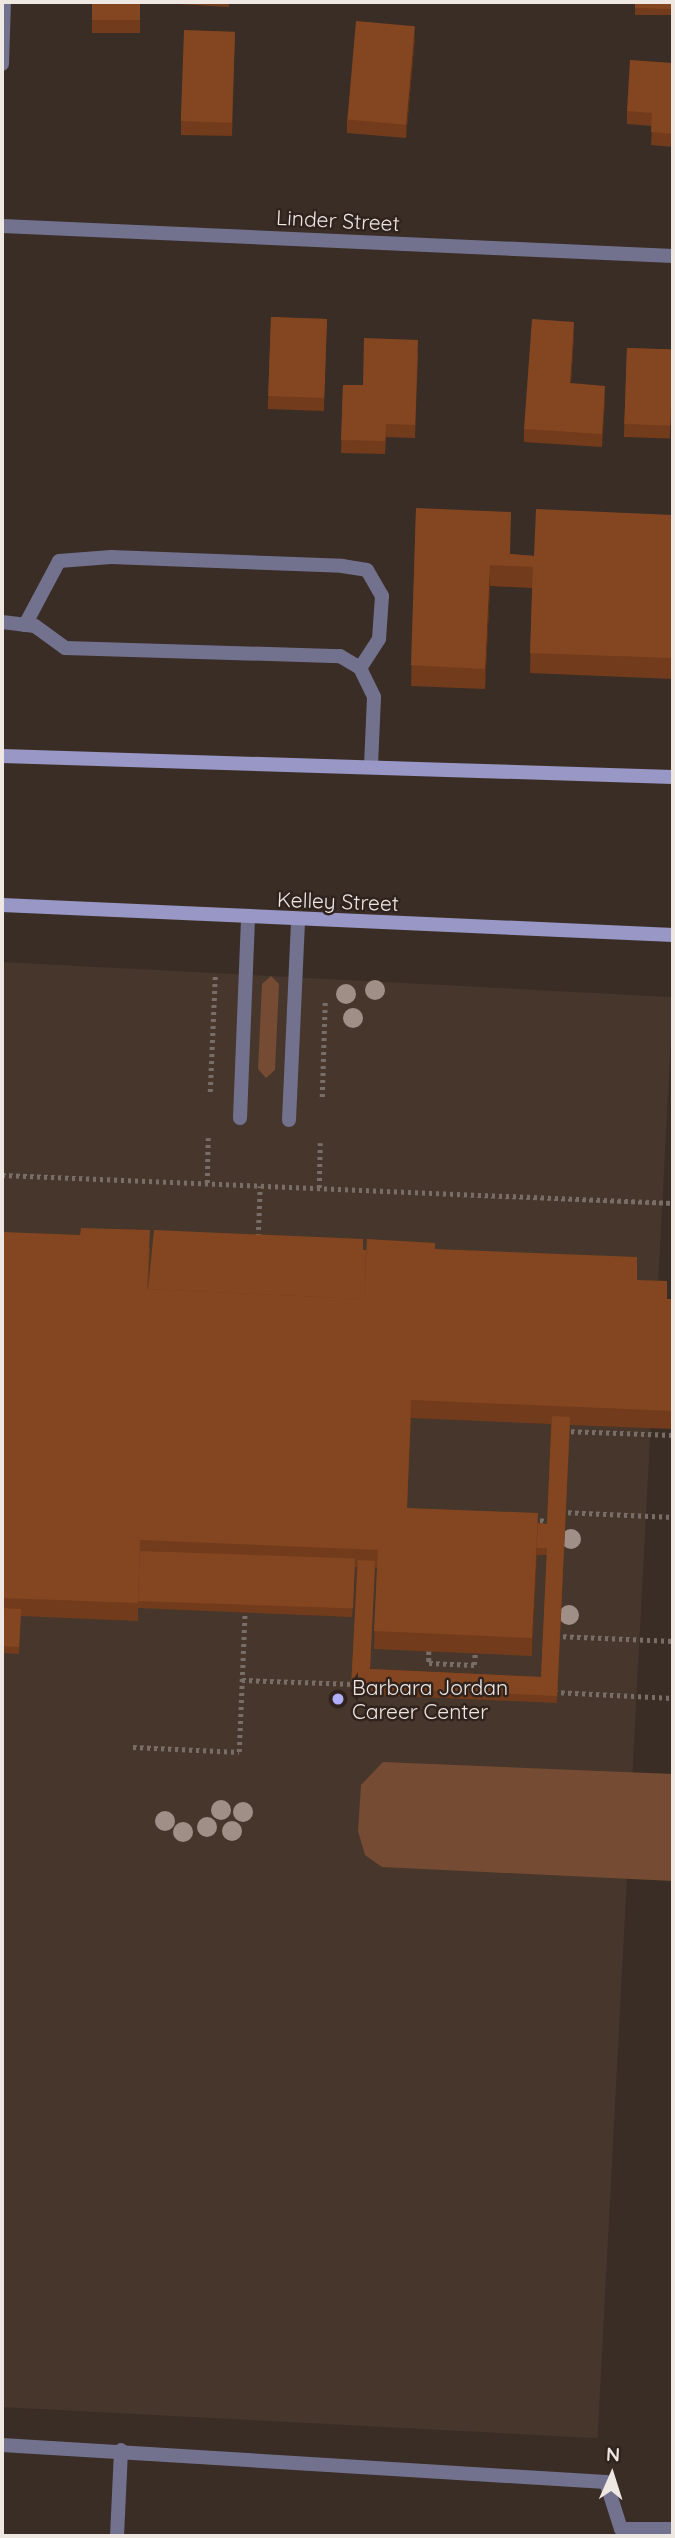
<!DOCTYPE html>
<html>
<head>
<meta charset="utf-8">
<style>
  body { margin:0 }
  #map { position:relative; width:675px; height:2538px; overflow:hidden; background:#3a2d26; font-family:Quicksand,sans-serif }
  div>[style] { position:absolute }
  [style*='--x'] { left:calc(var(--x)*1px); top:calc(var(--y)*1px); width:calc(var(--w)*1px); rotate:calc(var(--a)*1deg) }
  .built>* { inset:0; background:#47362b; transform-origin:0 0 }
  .green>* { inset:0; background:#764b33 }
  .path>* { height:4.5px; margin-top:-2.25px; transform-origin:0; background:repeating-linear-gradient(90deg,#796e67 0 3.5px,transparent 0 7px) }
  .lane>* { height:14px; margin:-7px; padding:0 7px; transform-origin:7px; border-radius:7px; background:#72728f }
  .street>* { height:14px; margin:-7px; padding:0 7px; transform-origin:7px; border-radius:7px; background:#72728f }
  .secondary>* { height:14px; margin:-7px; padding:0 7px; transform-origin:7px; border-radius:7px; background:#9897c5 }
  .trees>* { width:20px; height:20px; margin:-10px; border-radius:50%; background:#a08f86 }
  .wall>* { inset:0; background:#723c1c; transform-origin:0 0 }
  .shaded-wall>* { inset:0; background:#5c3116 }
  .building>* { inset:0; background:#844620; transform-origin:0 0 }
  .dots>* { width:19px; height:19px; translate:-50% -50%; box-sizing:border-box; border:4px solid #30231d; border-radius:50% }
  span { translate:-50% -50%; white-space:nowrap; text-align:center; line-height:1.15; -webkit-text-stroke:5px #30231d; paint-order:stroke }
  .street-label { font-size:21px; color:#efe7e2 }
  .poi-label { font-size:21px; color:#efe7e2 }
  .left { translate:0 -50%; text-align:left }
  .frame { position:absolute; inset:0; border:4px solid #efe7e2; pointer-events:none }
  .north { position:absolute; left:577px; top:2440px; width:70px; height:70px; -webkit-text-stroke:5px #30231d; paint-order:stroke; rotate:3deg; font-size:19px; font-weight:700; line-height:28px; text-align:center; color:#efe7e2 }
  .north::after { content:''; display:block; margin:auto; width:24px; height:32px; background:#efe7e2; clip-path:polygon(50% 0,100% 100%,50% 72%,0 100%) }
</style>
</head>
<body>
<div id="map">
  <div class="built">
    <div style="left:2px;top:962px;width:672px;height:1443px;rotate:3deg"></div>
  </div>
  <div class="green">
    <div style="clip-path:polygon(271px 976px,279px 984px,275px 1070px,266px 1078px,258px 1069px,262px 984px)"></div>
    <div style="clip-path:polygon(383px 1762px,673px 1774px,673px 1881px,382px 1867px,365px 1855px,358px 1831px,361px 1785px)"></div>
  </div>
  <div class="path">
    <div style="--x:210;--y:1092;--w:116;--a:-87.5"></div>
    <div style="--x:322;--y:1097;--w:95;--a:-88.2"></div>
    <div style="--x:2;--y:1175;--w:672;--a:2.39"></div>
    <div style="--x:207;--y:1183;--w:45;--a:-88.7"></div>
    <div style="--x:319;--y:1188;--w:45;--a:-88.7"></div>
    <div style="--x:258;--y:1237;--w:51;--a:-87.8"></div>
    <div style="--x:564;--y:1431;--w:109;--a:2.1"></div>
    <div style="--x:561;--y:1512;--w:112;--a:2.6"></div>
    <div style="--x:533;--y:1520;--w:19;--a:3"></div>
    <div style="--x:556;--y:1636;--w:117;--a:2.4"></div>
    <div style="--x:429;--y:1651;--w:12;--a:90"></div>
    <div style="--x:429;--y:1663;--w:45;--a:2.5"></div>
    <div style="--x:474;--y:1665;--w:11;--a:-85"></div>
    <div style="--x:242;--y:1680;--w:112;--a:2"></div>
    <div style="--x:554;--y:1692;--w:119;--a:2.9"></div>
    <div style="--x:133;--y:1747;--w:106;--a:2.7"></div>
    <div style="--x:239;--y:1752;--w:143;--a:-87.6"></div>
  </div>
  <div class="lane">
    <div style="--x:2;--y:622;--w:33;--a:7"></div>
    <div style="--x:35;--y:626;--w:37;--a:36"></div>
    <div style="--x:65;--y:648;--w:275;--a:1.7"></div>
    <div style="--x:340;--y:656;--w:23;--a:31"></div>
    <div style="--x:360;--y:668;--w:32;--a:64"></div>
    <div style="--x:374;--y:697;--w:68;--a:92.5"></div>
    <div style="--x:25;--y:625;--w:72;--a:-62"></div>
    <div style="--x:59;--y:561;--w:52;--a:-4.4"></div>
    <div style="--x:111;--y:557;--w:231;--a:2.2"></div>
    <div style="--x:342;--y:566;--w:25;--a:9"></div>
    <div style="--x:367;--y:570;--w:30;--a:60"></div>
    <div style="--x:382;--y:596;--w:43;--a:94"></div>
    <div style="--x:379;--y:639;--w:35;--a:123"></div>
    <div style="--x:240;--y:1118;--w:200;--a:-87.7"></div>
    <div style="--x:289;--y:1120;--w:200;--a:-87.4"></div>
    <div style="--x:2;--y:2445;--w:605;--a:3.51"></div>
    <div style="--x:606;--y:2482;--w:49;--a:72.3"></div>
    <div style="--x:621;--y:2529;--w:52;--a:0"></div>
    <div style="--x:117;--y:2536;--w:86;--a:-87.3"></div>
  </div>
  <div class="street">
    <div style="--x:2;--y:64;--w:62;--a:-88.2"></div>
    <div style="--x:2;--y:226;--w:672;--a:2.56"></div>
  </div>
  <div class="secondary">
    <div style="--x:2;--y:756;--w:671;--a:1.79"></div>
    <div style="--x:2;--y:905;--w:672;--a:2.56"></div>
  </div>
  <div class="trees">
    <div style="left:375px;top:990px"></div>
    <div style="left:346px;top:994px"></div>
    <div style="left:353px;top:1018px"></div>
    <div style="left:571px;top:1539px"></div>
    <div style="left:569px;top:1615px"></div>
    <div style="left:221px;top:1810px"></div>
    <div style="left:243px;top:1812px"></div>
    <div style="left:165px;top:1821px"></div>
    <div style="left:207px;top:1827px"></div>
    <div style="left:232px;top:1831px"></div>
    <div style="left:183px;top:1832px"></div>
  </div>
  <div class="wall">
    <div style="left:92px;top:2px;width:48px;height:31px"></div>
    <div style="clip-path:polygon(160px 2px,229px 2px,229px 7px,160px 3px)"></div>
    <div style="left:635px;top:2px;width:38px;height:13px"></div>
    <div style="clip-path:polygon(235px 32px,232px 136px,181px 135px,181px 121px)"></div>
    <div style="clip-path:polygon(415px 39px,406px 138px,347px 133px,347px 120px)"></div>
    <div style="clip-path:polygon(673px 63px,673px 147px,651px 145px,652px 126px,627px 124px,627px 111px)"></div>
    <div style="left:271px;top:317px;width:56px;height:92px;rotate:2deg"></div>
    <div style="clip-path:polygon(574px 335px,571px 384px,605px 399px,602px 447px,524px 442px,524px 429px)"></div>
    <div style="left:627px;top:348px;width:46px;height:89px;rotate:2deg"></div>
    <div style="clip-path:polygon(418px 353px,415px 438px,386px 437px,385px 454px,341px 453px,343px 385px,363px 385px)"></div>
    <div style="clip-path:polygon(416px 508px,510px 554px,534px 556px,673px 515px,673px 679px,530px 673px,532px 588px,490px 586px,485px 689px,411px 686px)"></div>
    <div style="clip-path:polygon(evenodd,2px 1232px,150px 1248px,148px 1289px,363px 1250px,435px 1249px,637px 1280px,667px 1299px,673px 1299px,673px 1429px,570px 1425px,557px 1703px,351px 1694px,357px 1567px,355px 1567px,352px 1617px,138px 1608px,138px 1621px,21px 1616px,19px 1654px,2px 1653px,2px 1232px,411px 1418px,551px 1424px,547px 1524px,407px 1508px,411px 1418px,2px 1232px,537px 1555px,547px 1555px,541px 1677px,370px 1669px,375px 1568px,377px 1568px,374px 1649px,532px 1656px,537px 1555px)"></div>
  </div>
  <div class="shaded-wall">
    <div style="clip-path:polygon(415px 26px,415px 39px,406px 138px,406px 125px)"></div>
    <div style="clip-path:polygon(574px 322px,574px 335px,570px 397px,570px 383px)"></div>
    <div style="clip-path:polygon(605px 386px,605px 399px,602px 447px,602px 434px)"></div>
    <div style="clip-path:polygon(490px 565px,490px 586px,485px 689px,485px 669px)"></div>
    <div style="clip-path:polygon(537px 1548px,537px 1555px,532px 1656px,532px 1638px)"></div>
  </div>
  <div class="building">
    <div style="left:92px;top:2px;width:48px;height:18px"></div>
    <div style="clip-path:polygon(635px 2px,673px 2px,673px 9px,635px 8px)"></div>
    <div style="left:356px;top:21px;width:59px;height:99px;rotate:5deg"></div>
    <div style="left:184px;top:30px;width:51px;height:91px;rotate:2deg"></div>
    <div style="clip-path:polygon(630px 60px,673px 63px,673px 134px,651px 132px,652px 113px,627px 111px)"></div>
    <div style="left:271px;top:317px;width:56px;height:79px;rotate:2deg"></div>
    <div style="clip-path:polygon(532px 319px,574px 322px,570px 383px,605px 386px,602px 434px,524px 429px)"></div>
    <div style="clip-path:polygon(364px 338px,418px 340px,415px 425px,386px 424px,385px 441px,341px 440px,343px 385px,363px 385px)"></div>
    <div style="left:627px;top:348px;width:46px;height:76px;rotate:2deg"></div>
    <div style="clip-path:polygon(416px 508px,511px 512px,510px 554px,534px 556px,536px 509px,673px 515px,673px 658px,530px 653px,533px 567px,490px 565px,485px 669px,411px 665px)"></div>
    <div style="clip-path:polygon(81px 1228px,150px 1230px,147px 1289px,364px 1299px,367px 1239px,435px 1243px,435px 1249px,637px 1257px,637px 1280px,667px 1281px,667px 1299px,673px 1299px,673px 1411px,411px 1400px,407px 1508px,538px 1513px,532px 1638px,374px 1631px,378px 1550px,140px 1540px,138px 1603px,2px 1598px,2px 1232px,80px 1235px)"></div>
    <div style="clip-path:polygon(154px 1230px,363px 1239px,363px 1250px,366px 1250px,364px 1299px,148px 1289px)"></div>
    <div style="clip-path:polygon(552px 1416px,570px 1417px,557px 1696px,351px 1687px,358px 1560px,375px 1561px,370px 1669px,541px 1677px,547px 1548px,537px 1548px,538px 1523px,547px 1524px)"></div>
    <div style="left:140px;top:1551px;width:215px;height:50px;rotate:2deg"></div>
    <div style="left:2px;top:1608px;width:19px;height:38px;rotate:3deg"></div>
  </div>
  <div class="dots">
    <div style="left:338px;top:1699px;background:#b0aefa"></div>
  </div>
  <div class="street-label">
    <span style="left:338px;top:220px;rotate:3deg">Linder Street</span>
    <span style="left:338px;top:901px;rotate:2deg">Kelley Street</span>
  </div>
  <div class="poi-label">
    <span class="left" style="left:352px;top:1699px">Barbara Jordan<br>Career Center</span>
  </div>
  <div class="frame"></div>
  <div class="north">N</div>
</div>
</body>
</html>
